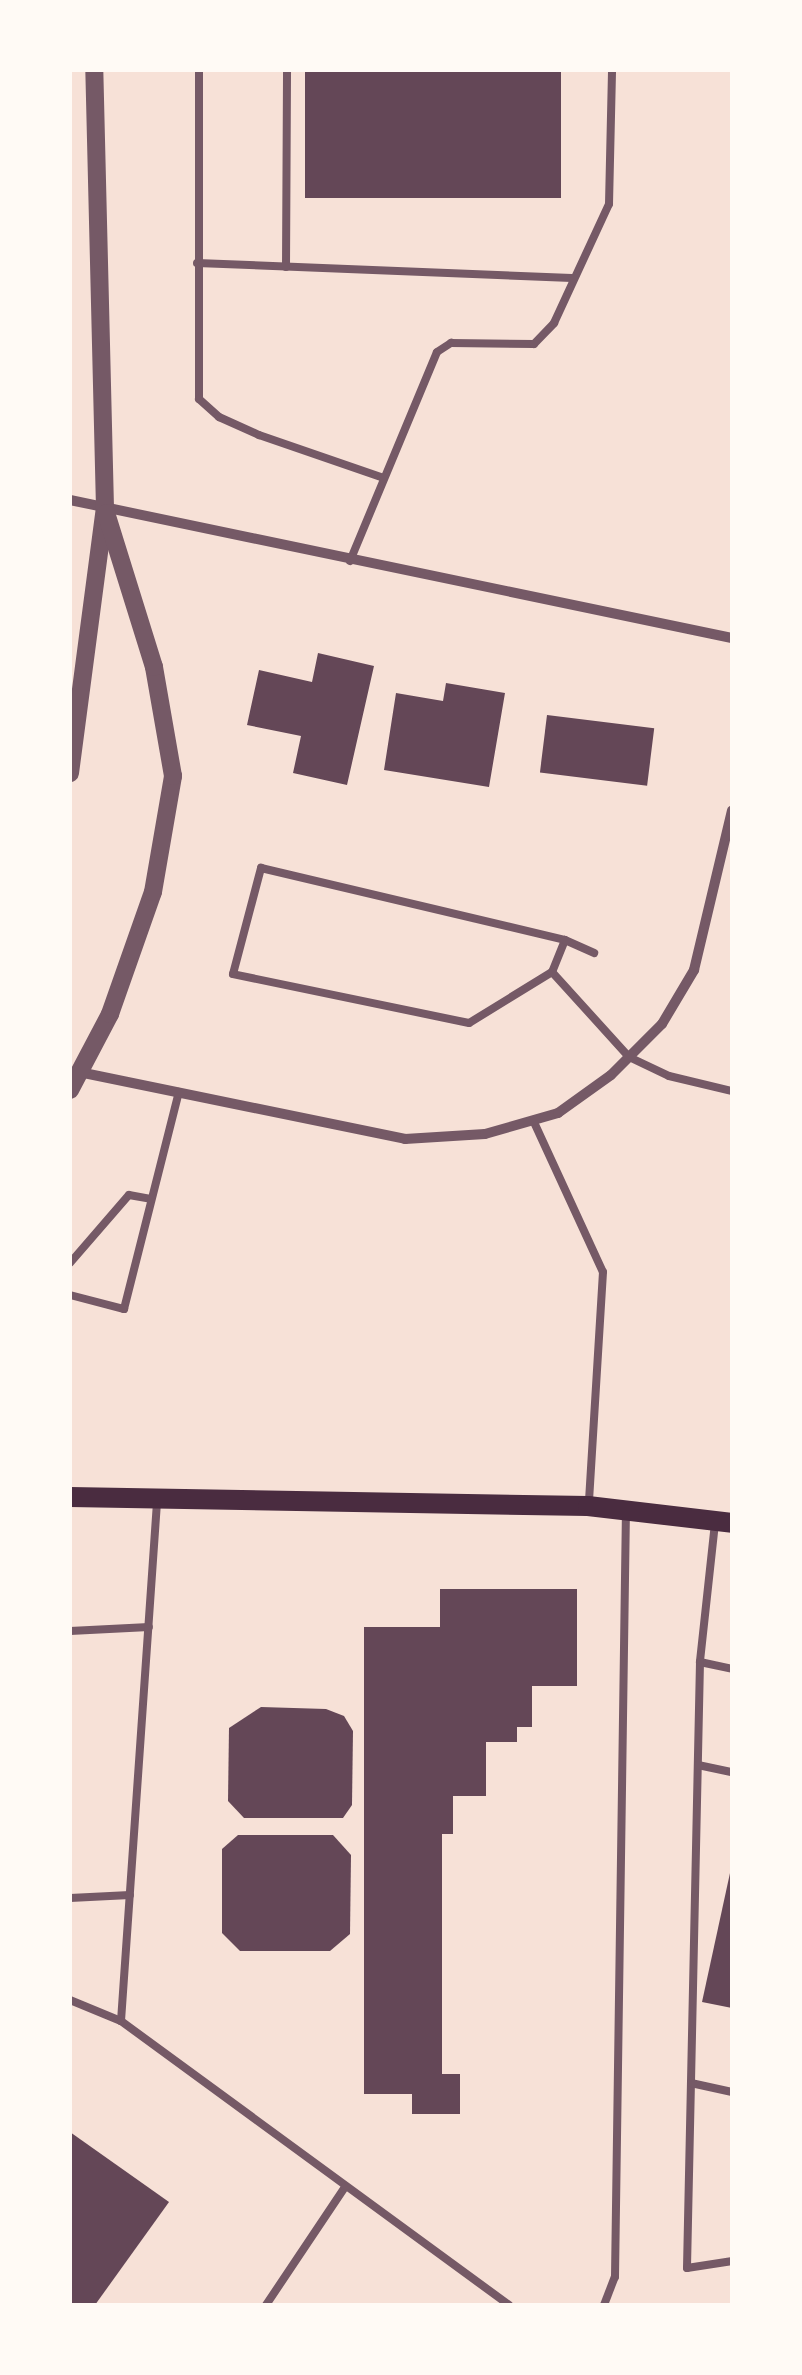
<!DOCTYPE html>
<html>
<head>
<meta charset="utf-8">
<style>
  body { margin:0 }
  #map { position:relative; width:802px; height:2375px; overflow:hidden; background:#f7e1d7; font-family:Poppins,sans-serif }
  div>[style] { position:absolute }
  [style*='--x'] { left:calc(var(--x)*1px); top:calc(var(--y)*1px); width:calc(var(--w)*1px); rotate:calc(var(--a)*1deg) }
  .building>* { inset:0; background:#644757; transform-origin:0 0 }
  .service>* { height:8px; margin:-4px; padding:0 4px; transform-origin:4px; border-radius:4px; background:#755966 }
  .minor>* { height:10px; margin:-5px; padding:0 5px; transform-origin:5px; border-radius:5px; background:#755966 }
  .tertiary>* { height:18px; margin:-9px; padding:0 9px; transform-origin:9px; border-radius:9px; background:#755966 }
  .secondary>* { height:20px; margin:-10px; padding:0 10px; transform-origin:10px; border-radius:10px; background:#4a2c40 }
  span { translate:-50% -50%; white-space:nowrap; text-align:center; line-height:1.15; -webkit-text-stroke:10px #fffaf5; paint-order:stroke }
  .frame { position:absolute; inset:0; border:72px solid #fffaf5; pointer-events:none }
</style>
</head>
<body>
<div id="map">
  <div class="building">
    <div style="left:305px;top:70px;width:256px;height:128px"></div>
    <div style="clip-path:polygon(318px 653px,374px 666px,347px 785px,293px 773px,301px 736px,247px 725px,259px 670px,312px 682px)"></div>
    <div style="clip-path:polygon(446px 683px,505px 693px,489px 787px,384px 770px,396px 693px,443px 701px)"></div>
    <div style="left:547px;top:715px;width:108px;height:58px;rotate:7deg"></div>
    <div style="clip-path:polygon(440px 1589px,577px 1589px,577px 1686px,532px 1686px,532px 1727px,517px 1727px,517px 1742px,486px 1742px,486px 1796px,453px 1796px,453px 1834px,442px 1834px,442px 2074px,460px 2074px,460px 2114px,412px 2114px,412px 2094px,364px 2094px,364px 1627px,440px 1627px)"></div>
    <div style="clip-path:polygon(261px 1707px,326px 1709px,344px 1716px,353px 1731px,352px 1805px,343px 1818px,244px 1818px,228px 1801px,229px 1728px)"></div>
    <div style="clip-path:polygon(238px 1835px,333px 1835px,351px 1855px,350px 1934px,330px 1951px,240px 1951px,222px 1933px,222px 1849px)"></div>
    <div style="clip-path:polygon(730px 1873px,732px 1873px,732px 2008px,702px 2002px)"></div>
    <div style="clip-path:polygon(70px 2132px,169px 2202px,95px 2305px,70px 2305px)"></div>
  </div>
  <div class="service">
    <div style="--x:199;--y:70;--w:329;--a:90"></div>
    <div style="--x:199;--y:399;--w:27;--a:42"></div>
    <div style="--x:219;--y:417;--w:44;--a:24.2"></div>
    <div style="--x:259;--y:435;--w:132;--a:19"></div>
    <div style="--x:197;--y:263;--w:375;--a:2.3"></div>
    <div style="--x:286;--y:267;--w:197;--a:-89.7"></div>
    <div style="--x:350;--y:561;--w:226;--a:-67.4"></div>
    <div style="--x:437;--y:352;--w:17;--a:-33"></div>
    <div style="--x:451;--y:343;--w:83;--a:0.7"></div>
    <div style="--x:534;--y:344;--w:29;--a:-46"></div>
    <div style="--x:554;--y:323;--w:131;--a:-65.2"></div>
    <div style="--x:609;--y:204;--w:134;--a:-88.7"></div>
    <div style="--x:565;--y:940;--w:35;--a:112"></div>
    <div style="--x:552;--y:972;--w:97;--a:148.4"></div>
    <div style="--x:469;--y:1023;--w:241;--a:-168.3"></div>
    <div style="--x:233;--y:974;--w:110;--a:-75.2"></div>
    <div style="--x:261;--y:868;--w:312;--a:13.3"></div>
    <div style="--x:565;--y:940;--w:32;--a:24"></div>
    <div style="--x:552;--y:972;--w:115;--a:47.8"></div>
    <div style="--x:629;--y:1057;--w:44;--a:25.4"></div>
    <div style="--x:669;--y:1076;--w:65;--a:13.4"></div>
    <div style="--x:533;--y:1120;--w:167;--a:65.3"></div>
    <div style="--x:603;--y:1272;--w:232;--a:93.5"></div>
    <div style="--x:70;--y:1263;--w:90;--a:-49.1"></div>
    <div style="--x:129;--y:1195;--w:22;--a:10"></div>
    <div style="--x:70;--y:1295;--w:56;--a:14.5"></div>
    <div style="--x:124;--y:1309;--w:224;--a:-75.8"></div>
    <div style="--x:715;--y:1523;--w:140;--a:96.2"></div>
    <div style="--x:700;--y:1662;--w:33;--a:12"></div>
    <div style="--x:70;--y:1631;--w:79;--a:-2.9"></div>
    <div style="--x:700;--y:1662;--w:606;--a:91.23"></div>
    <div style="--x:687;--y:2268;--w:46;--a:-8.8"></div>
    <div style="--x:698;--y:1765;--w:35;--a:12"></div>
    <div style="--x:70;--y:1898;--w:60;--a:-2.9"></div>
    <div style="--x:70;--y:2000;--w:55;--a:22.4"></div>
    <div style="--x:121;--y:2021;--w:481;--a:36.2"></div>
    <div style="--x:121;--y:2021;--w:520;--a:-86.03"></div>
    <div style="--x:691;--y:2083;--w:42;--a:12.4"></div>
    <div style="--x:266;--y:2305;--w:142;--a:-56.2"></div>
    <div style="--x:604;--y:2305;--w:30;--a:-69"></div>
    <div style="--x:615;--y:2277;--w:765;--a:-89.18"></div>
  </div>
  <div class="minor">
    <div style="--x:70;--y:500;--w:676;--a:11.78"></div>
    <div style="--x:79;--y:1072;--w:333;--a:11.6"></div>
    <div style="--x:405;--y:1139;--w:80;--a:-3.6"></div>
    <div style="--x:485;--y:1134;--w:76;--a:-16"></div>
    <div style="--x:558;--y:1113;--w:65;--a:-35.6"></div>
    <div style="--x:611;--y:1075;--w:72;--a:-45"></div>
    <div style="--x:662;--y:1024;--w:63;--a:-59.3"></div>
    <div style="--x:694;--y:970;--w:164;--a:-76.6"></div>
  </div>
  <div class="tertiary">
    <div style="--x:70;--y:773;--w:267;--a:-82.5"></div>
    <div style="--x:105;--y:508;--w:438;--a:-91.4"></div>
    <div style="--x:70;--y:1090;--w:86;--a:-62.2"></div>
    <div style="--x:110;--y:1014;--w:129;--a:-70.6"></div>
    <div style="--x:153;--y:892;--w:118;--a:-80.2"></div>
    <div style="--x:173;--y:776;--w:111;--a:-99.9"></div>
    <div style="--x:154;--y:667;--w:161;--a:-107.3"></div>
  </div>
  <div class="secondary">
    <div style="--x:70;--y:1497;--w:518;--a:1"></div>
    <div style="--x:588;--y:1506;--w:145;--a:6.7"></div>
  </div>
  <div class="frame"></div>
</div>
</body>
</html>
